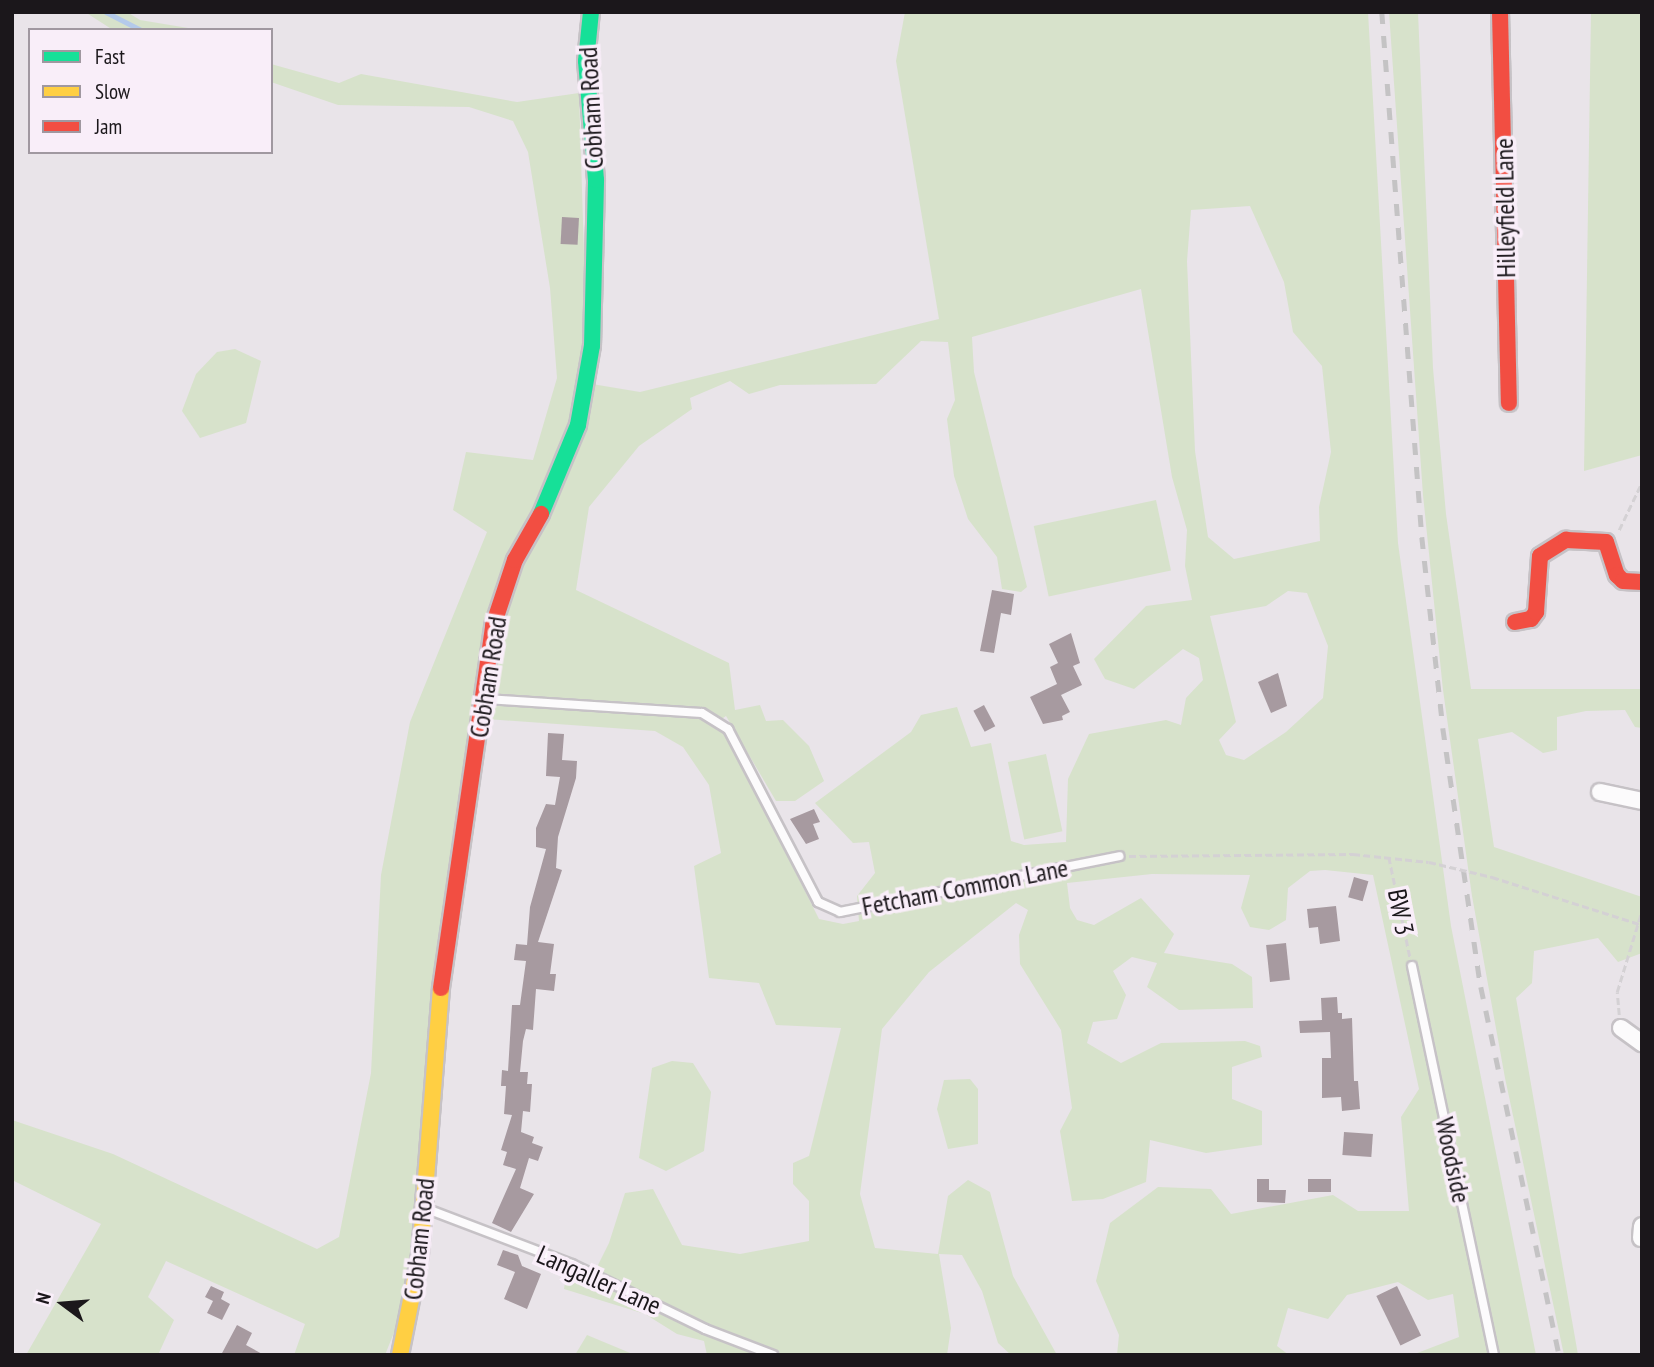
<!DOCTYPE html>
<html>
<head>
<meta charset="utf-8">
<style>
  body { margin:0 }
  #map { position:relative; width:1654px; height:1367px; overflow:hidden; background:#e9e4e9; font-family:"PT Sans Narrow",sans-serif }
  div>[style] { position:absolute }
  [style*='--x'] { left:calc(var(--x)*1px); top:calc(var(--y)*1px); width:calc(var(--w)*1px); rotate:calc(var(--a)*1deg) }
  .green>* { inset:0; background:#d7e2cb; transform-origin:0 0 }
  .stream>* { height:4.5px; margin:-2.25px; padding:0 2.25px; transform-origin:2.25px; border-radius:2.25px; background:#b4caea }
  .building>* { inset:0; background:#a79aa0; transform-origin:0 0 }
  .path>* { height:2.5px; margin-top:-1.25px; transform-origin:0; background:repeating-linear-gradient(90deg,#d4d1d4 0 7px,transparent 0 10.5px) }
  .roads { filter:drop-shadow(2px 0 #c6c2c6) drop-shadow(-2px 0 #c6c2c6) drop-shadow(0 2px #c6c2c6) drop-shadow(0 -2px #c6c2c6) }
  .lane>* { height:8px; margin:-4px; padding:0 4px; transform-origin:4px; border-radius:4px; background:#fcfbfc }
  .street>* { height:16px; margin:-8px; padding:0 8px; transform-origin:8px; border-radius:8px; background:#fcfbfc }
  .fast>* { height:16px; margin:-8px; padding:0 8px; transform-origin:8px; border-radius:8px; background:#16e098 }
  .slow>* { height:16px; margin:-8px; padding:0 8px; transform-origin:8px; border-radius:8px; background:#ffcf43 }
  .jam>* { height:16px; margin:-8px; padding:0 8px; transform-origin:8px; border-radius:8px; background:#f24e42 }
  .rail>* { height:4.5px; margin-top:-2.25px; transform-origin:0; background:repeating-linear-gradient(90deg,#c4c3c4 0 12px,transparent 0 24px) }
  .path-bridge>* { height:2.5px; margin-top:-1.25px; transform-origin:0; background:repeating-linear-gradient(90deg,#d4d1d4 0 7px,transparent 0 10.5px) }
  span { translate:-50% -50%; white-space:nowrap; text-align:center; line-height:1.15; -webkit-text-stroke:7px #f9eef9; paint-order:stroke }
  .street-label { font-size:26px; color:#1b171b }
  .frame { position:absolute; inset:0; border:14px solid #1b171b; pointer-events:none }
  .legend { position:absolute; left:28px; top:28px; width:245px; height:126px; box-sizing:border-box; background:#f9eef9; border:2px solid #a098a0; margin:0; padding:9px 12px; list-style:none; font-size:21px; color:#1b171b }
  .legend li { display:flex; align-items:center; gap:14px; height:35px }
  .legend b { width:35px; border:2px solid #a098a0 }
  .north { position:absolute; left:28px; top:1269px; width:70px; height:70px; -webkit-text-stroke:5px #f9eef9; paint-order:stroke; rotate:286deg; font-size:19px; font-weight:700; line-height:28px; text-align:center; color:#1b171b }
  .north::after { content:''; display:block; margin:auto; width:24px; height:32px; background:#1b171b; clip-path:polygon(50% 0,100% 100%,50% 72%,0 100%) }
</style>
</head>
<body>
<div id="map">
  <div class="green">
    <div style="clip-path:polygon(85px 12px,127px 12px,140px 20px,200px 30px,113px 30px)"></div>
    <div style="clip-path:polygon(evenodd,905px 12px,1368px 12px,1398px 543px,1451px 926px,1536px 1355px,1412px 1355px,1459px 1337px,1453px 1294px,1428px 1300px,1398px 1282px,1347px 1295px,1328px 1319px,1288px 1308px,1277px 1346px,1289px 1355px,1117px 1355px,1119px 1335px,1096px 1281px,1110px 1223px,1158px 1187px,1211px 1189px,1231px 1214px,1333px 1195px,1358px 1211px,1409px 1211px,1401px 1117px,1419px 1089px,1373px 875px,1325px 870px,1310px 871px,1288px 888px,1286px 920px,1269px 930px,1250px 927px,1241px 908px,1250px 875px,1152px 874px,1067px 883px,1070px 908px,1077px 920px,1094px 925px,1141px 898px,1174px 934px,1164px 953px,1232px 964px,1252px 977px,1253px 1008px,1179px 1010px,1147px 987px,1157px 963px,1132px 957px,1113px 971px,1126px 995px,1117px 1019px,1093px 1022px,1087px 1043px,1121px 1063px,1161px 1043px,1245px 1041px,1260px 1046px,1262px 1057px,1232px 1067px,1232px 1099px,1262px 1111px,1262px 1145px,1206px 1153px,1150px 1140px,1146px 1182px,1103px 1199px,1072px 1201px,1060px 1131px,1072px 1108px,1061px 1030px,1020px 964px,1019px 935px,1028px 910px,1016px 903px,929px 972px,882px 1029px,860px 1194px,875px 1248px,938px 1254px,948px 1196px,968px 1180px,990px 1192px,1013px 1276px,1057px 1355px,1011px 1355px,998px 1343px,982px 1291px,962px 1255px,939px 1254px,951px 1328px,947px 1355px,707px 1355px,704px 1341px,677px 1334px,645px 1314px,564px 1289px,567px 1268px,592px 1277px,609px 1243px,625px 1193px,653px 1189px,682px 1245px,740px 1254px,809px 1241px,809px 1201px,793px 1184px,793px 1163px,809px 1156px,841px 1028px,776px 1025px,759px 983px,709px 978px,694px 866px,721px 853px,709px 785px,683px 747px,655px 731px,473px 718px,419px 1210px,397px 1325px,385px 1355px,294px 1355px,305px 1324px,166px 1261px,148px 1297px,174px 1320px,158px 1355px,26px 1355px,101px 1224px,12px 1180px,12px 1120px,113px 1154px,317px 1249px,339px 1237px,371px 1073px,381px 875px,410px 722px,487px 532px,453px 510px,466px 452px,533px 460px,557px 378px,550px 288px,528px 152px,513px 121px,469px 107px,338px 105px,271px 82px,271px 64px,339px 83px,361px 74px,517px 102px,579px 93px,585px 287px,580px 382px,640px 392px,939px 319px,896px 61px,905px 12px,1250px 206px,1284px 282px,1293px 332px,1322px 366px,1331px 452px,1319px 507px,1320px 541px,1234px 559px,1208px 537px,1195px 451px,1187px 261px,1191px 210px,1250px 206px,905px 12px,1141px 289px,1172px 477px,1187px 530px,1185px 566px,1192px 600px,1146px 606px,1094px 659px,1105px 679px,1134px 689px,1183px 649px,1199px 658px,1203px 680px,1186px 698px,1181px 725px,1166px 720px,1089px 734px,1068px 779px,1066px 842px,1024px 845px,1011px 841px,991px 743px,971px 747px,957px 707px,921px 715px,911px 732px,815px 803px,853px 843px,869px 842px,875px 873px,857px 896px,859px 921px,843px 924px,819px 919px,727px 735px,711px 726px,726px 716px,776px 801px,795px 801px,824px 781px,809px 746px,783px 720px,766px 721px,760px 705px,735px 710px,729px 663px,576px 590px,589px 507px,639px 446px,692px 409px,690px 398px,730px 381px,749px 394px,780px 385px,876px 384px,921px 341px,948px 342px,955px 400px,947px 419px,954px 476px,968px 519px,997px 557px,1002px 589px,1021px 592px,1027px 587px,974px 372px,972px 337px,1141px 289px,905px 12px,1288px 591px,1307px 593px,1328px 646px,1323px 698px,1286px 732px,1244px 760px,1226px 755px,1219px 740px,1236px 722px,1210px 616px,1266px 606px,1288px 591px)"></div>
    <div style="clip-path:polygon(1389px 12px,1418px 12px,1433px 368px,1446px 514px,1471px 689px,1642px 689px,1642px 728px,1635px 727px,1625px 710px,1586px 711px,1557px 717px,1557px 750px,1543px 753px,1512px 732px,1478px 739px,1494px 847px,1642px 897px,1642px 953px,1618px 962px,1598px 938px,1534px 951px,1532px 983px,1516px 998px,1578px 1355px,1564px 1355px,1505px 1078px,1472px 896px,1443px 690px,1423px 495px)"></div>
    <div style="clip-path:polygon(1591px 12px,1642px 12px,1642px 455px,1584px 471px)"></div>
    <div style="clip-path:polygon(235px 349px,261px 361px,246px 423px,200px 438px,182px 411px,196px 374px,217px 352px)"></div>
    <div style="left:1156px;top:500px;width:72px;height:125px;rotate:78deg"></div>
    <div style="left:1046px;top:754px;width:79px;height:39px;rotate:78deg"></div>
    <div style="clip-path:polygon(672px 1061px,693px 1063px,711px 1092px,704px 1151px,666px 1171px,639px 1158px,652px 1068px)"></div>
    <div style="clip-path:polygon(970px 1079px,978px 1089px,978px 1144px,948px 1149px,937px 1109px,944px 1080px)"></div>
    <div style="clip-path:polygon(587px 1335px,635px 1355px,575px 1355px)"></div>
  </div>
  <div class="stream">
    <div style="--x:106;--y:12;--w:39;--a:27"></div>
  </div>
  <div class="building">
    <div style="left:562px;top:217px;width:17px;height:27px;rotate:3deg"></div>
    <div style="clip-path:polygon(992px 590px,1014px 594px,1011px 615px,1001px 613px,994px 653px,980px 651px)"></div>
    <div style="clip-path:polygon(1071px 633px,1080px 663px,1073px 666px,1082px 685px,1061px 695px,1070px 712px,1062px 716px,1063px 720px,1043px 724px,1030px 697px,1057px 684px,1050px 667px,1058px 663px,1049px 644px)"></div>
    <div style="clip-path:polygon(1278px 673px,1287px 706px,1271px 713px,1258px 682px)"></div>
    <div style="left:984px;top:705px;width:24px;height:12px;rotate:62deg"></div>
    <div style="clip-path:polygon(548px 733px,564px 734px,562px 760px,577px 761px,576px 778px,558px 837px,556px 868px,562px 870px,538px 942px,554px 944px,550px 974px,556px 974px,554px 991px,536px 989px,533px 1030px,526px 1029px,523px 1041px,520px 1072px,528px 1072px,527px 1084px,532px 1084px,530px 1112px,523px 1111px,521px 1132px,534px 1137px,532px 1143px,543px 1147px,538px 1161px,529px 1158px,520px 1188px,534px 1194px,511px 1232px,492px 1223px,516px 1169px,503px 1165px,507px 1152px,501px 1150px,512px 1115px,504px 1114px,506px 1086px,501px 1086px,502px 1070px,508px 1071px,512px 1005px,520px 1005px,526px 961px,514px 960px,516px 944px,527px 945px,530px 907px,546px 849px,536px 847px,536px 828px,546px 804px,555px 805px,560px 777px,546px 776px)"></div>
    <div style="clip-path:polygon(814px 809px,820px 822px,813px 824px,819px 839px,806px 844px,790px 819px)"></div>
    <div style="left:1354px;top:877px;width:15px;height:21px;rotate:16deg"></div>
    <div style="clip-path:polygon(1336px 906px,1340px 941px,1320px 944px,1318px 927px,1309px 928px,1307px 909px)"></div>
    <div style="left:1286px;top:943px;width:37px;height:20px;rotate:84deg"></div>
    <div style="clip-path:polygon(1337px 997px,1338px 1013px,1342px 1013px,1342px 1019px,1352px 1018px,1354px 1081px,1358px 1081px,1360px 1109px,1342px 1111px,1341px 1097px,1322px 1098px,1322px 1058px,1331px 1058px,1330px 1032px,1300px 1033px,1299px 1021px,1322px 1020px,1321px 998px)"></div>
    <div style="left:1344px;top:1132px;width:29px;height:23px;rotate:4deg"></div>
    <div style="clip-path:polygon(1257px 1179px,1269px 1179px,1269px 1190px,1286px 1190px,1285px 1203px,1257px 1202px)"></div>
    <div style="left:1308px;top:1179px;width:23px;height:13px"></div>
    <div style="clip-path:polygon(503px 1250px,518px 1255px,522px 1266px,541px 1274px,527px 1309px,504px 1299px,515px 1272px,497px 1265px)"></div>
    <div style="clip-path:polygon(211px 1286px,224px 1292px,221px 1299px,230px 1304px,222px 1320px,207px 1313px,213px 1301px,205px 1297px)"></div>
    <div style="left:1397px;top:1286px;width:55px;height:23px;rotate:64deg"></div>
    <div style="clip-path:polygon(237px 1325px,252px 1333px,246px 1345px,264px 1355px,221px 1355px)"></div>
  </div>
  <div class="path">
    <div style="--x:1619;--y:530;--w:53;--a:-64.4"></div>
    <div style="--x:1642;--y:651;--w:22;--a:90"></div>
    <div style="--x:1129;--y:856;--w:224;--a:-0.5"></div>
    <div style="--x:1353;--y:854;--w:76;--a:6"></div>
    <div style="--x:1389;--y:857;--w:102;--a:78.1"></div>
    <div style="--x:1492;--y:877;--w:157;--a:17.7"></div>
    <div style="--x:1619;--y:1015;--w:23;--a:-95"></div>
    <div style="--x:1617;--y:992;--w:86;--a:-73"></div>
    <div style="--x:176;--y:1355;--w:16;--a:0"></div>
  </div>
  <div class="roads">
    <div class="lane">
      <div style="--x:486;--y:699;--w:216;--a:3.7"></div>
      <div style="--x:702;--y:713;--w:31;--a:32"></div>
      <div style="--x:728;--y:729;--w:195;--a:62.5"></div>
      <div style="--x:818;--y:902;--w:24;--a:24"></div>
      <div style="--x:840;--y:912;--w:285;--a:-11.3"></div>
      <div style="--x:1412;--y:966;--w:398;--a:78.1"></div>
      <div style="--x:427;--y:1209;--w:155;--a:20.8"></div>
      <div style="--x:572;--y:1264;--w:148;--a:26"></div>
      <div style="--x:705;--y:1329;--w:73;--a:20.9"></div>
    </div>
    <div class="street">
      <div style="--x:1600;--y:792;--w:43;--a:12.1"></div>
      <div style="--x:1621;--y:1028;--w:26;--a:36"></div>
      <div style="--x:1641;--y:1238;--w:12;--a:-85"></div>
    </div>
    <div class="fast">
      <div style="--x:541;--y:514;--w:96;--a:-67.4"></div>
      <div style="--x:578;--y:425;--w:80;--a:-80"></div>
      <div style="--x:592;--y:346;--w:166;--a:-88.6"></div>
      <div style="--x:596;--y:180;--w:119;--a:-94.8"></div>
      <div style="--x:586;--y:61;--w:49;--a:-84.2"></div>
    </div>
    <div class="slow">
      <div style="--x:400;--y:1355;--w:102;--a:-78.7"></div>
      <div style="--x:420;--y:1255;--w:268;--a:-85.5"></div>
    </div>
    <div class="jam">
      <div style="--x:1500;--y:12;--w:391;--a:88.7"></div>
      <div style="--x:1515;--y:622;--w:16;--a:-11"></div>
      <div style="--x:1531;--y:619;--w:9;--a:-54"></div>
      <div style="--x:1536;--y:612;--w:56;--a:-85.9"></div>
      <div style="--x:1540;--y:556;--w:31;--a:-32"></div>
      <div style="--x:1566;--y:540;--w:40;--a:2.9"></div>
      <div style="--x:1606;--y:542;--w:35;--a:72"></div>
      <div style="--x:1617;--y:575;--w:8;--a:45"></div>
      <div style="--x:1623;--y:581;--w:19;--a:3"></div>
      <div style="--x:441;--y:988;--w:366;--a:-81.8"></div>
      <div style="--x:493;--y:626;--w:70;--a:-71.6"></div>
      <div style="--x:515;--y:560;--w:53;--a:-60.5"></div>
    </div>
  </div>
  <div class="rail">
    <div style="--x:1382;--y:12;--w:527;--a:85.64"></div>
    <div style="--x:1422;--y:537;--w:192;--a:83.7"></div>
    <div style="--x:1443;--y:728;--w:262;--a:81.7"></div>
    <div style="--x:1481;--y:987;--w:376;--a:78"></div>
  </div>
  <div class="path-bridge">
    <div style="--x:1429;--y:862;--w:65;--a:13.4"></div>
  </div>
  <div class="street-label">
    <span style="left:591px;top:108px;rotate:-93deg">Cobham Road</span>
    <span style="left:1505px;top:208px;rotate:-91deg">Hilleyfield Lane</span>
    <span style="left:488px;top:677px;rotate:-81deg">Cobham Road</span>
    <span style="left:965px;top:887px;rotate:-11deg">Fetcham Common Lane</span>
    <span style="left:1401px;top:912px;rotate:79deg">BW 3</span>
    <span style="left:1453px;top:1160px;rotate:78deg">Woodside</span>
    <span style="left:419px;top:1239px;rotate:-84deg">Cobham Road</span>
    <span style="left:599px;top:1280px;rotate:24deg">Langaller Lane</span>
  </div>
  <div class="frame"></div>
  <ul class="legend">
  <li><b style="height:9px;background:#16e098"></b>Fast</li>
  <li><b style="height:9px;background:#ffcf43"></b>Slow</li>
  <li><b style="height:9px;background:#f24e42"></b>Jam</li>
  </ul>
  <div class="north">N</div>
</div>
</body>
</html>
